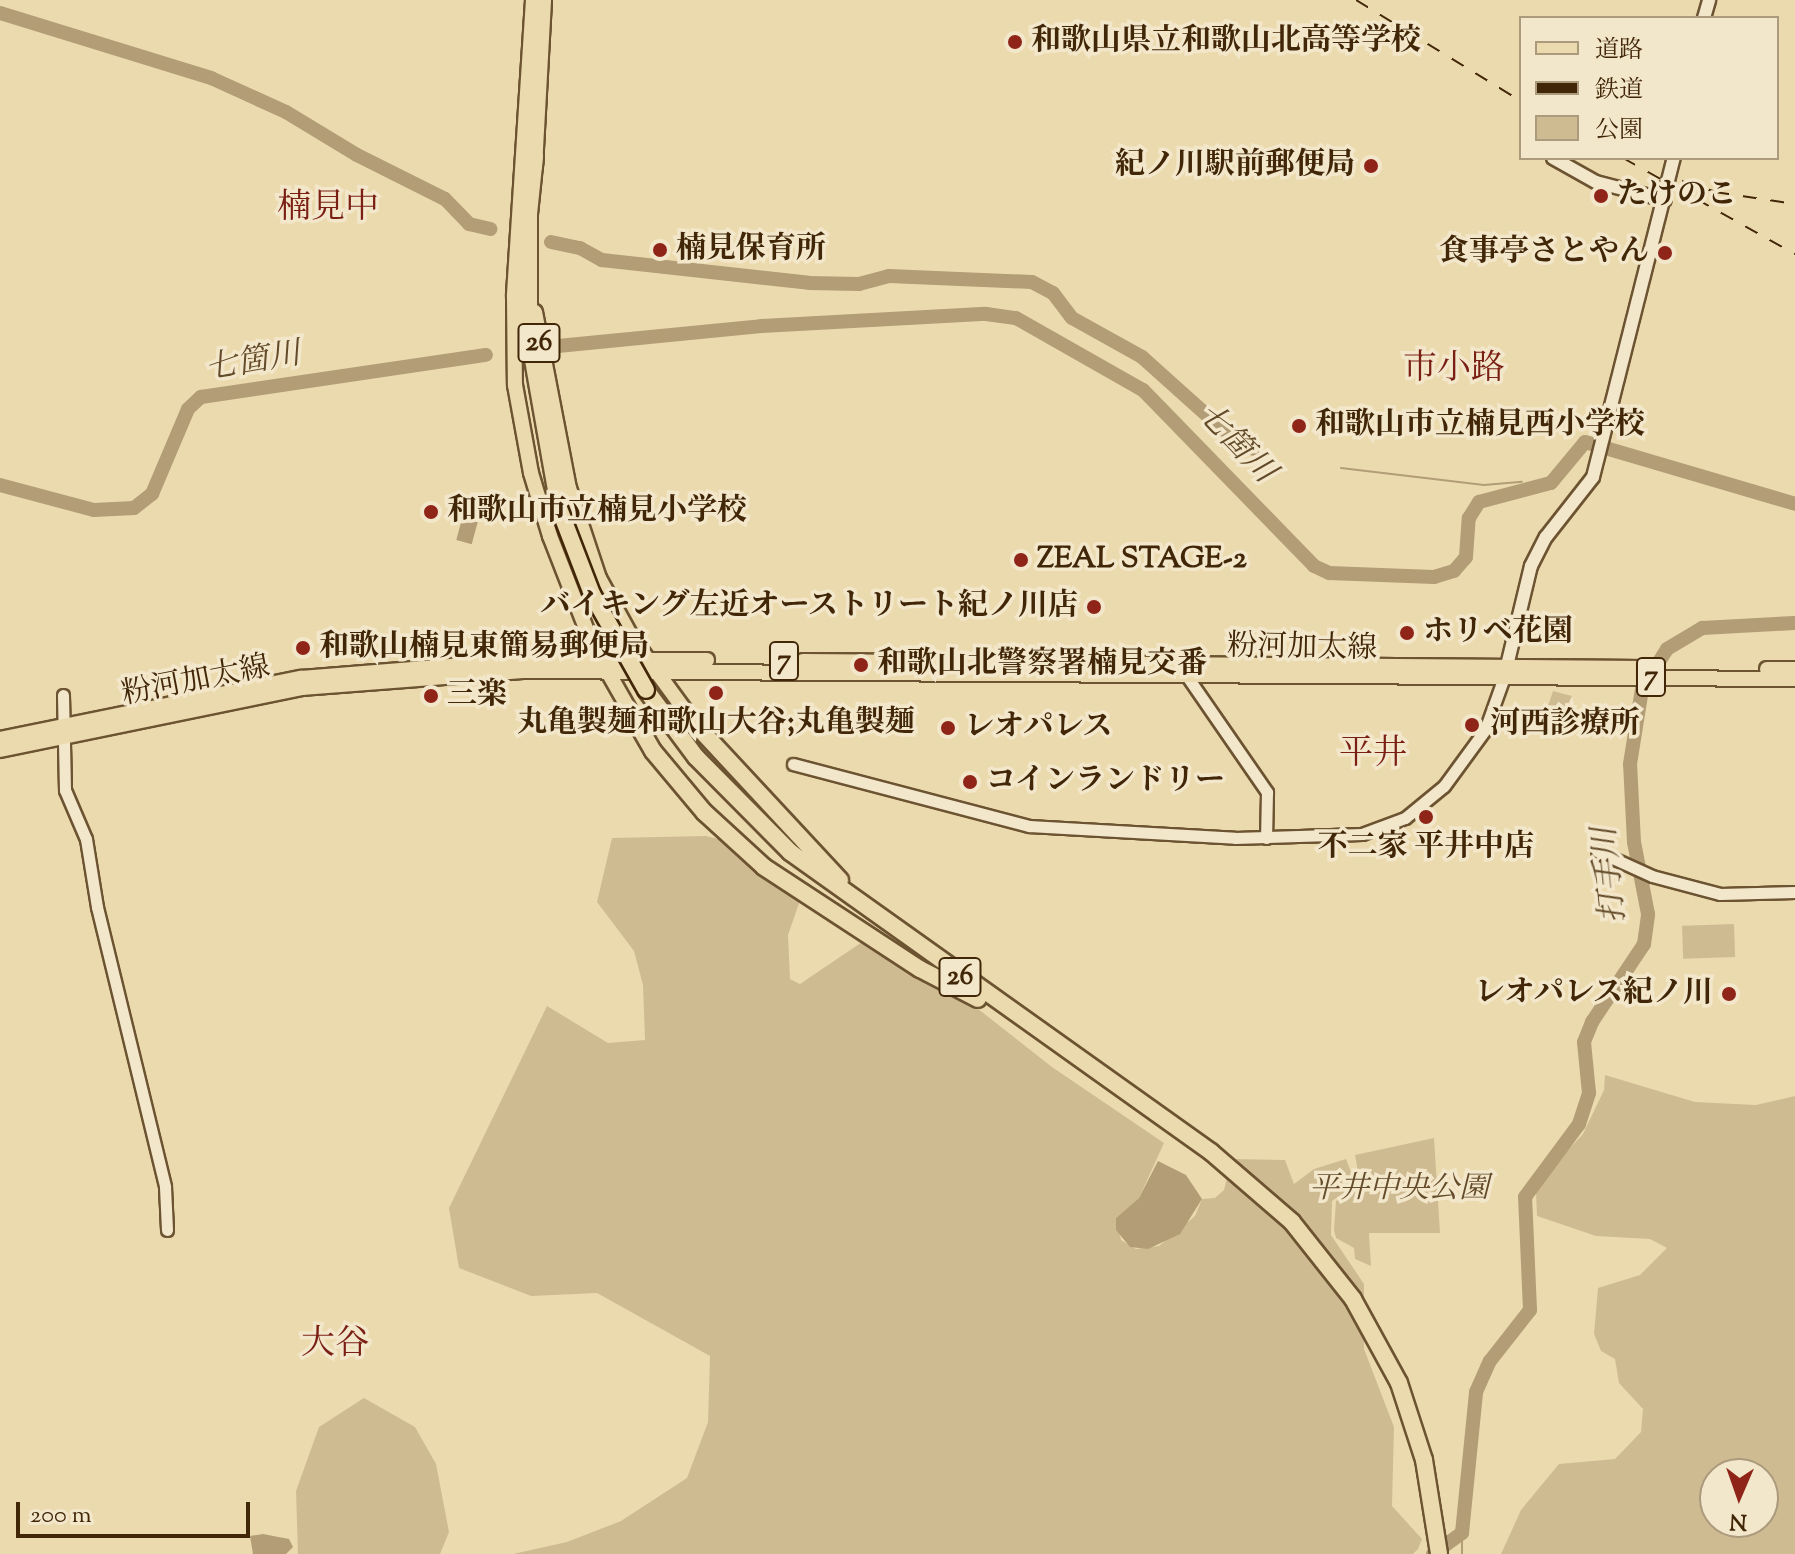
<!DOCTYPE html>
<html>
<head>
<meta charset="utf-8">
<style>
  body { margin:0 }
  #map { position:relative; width:1795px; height:1554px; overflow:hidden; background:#ecdaaf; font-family:"Sorts Mill Goudy","Noto Serif JP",serif }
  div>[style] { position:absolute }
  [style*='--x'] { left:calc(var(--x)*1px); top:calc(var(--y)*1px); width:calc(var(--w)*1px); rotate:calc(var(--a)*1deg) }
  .green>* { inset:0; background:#cfbb92; transform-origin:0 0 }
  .water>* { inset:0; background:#b29d76; transform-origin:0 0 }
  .stream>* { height:2px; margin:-1px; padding:0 1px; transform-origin:1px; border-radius:1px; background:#b29d76 }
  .river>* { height:14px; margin:-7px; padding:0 7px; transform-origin:7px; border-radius:7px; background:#b29d76 }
  .roads { filter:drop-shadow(2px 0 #6c5331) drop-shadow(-2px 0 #6c5331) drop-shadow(0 2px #6c5331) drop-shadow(0 -2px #6c5331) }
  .tertiary>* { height:11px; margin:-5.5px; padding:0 5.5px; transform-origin:5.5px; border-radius:5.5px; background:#f3e7cb }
  .secondary>* { height:12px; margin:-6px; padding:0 6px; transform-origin:6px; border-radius:6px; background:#f3e7cb }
  .primary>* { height:14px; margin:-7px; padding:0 7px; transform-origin:7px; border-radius:7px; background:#ecdaaf }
  .trunk>* { height:14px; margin:-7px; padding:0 7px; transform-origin:7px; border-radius:7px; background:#ecdaaf }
  .motorway>* { height:16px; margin:-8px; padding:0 8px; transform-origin:8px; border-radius:8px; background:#ecdaaf }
  .rail>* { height:2px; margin-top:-1px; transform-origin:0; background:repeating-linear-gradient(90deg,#412607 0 14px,transparent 0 28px) }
  .bridges { filter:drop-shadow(2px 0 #412607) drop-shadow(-2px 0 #412607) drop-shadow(0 2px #412607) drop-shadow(0 -2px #412607) }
  .motorway-bridge>* { height:16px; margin:-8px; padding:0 8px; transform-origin:8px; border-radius:8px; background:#ecdaaf }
  .dots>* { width:22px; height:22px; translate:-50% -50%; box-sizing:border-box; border:4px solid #f3e7cb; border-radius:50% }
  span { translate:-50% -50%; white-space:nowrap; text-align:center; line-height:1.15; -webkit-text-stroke:7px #f3e7cb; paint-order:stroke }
  .shield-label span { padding:2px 6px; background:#f3e7cb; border:2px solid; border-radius:6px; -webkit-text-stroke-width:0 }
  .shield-label { font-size:28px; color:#412607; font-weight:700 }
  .poi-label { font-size:30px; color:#412607; font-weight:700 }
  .left { translate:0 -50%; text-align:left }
  .right { translate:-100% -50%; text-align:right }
  .street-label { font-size:30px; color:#412607 }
  .park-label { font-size:30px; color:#644b2a; font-style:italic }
  .water-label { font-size:32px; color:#634a28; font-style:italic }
  .quarter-label { font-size:34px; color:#7a1f14 }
  .legend { position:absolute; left:1519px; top:16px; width:260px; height:144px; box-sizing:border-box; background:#f3e7cb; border:2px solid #ac9a7d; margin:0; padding:10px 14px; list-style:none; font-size:24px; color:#412607 }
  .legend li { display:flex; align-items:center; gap:16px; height:40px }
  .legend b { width:40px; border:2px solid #ac9a7d }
  .north { position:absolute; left:1699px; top:1458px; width:80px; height:80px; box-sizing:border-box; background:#f3e7cb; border:2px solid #ac9a7d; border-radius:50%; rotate:182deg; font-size:22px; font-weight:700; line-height:32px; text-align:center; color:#412607 }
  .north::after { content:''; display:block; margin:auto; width:28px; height:36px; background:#8f2418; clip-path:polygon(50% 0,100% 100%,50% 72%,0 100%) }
  .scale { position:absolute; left:16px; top:1502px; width:234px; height:36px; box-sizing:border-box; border:4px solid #412607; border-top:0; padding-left:10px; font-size:24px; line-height:28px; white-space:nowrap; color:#412607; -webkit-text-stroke:6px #f3e7cb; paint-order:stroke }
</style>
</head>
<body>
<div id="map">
  <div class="green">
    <div style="clip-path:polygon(1553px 691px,1572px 696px,1561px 718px,1545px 715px)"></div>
    <div style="clip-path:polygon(706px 836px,746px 846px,804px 889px,788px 935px,790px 979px,800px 984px,868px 938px,954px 990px,1052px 1067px,1164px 1143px,1139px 1198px,1116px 1218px,1121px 1240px,1136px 1249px,1159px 1246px,1195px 1216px,1202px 1199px,1215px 1198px,1224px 1190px,1232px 1159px,1285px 1160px,1294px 1184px,1314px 1169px,1346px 1159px,1356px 1185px,1332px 1201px,1331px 1235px,1364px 1284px,1364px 1349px,1394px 1427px,1392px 1506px,1422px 1539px,1418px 1549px,1413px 1554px,513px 1554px,567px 1542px,621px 1521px,687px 1478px,708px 1422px,710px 1356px,597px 1293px,531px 1296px,459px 1268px,449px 1208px,547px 1006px,608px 1043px,645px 1040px,643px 985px,634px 951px,597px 902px,612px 838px)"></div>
    <div style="left:1734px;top:924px;width:33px;height:52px;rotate:88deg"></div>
    <div style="clip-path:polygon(evenodd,1605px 1075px,1695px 1102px,1756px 1105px,1795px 1096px,1795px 1554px,1501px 1554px,1521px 1510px,1559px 1464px,1615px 1459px,1641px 1432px,1643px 1409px,1619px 1383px,1615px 1359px,1601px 1351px,1594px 1334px,1598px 1288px,1640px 1275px,1667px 1248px,1650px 1239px,1596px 1236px,1537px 1216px,1536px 1193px,1542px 1178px,1583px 1134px,1604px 1090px,1605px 1075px,1715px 1474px,1763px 1474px,1763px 1522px,1715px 1522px,1715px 1474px)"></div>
    <div style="clip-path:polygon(1434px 1138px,1440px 1233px,1369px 1233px,1371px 1266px,1355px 1259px,1354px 1248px,1336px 1238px,1334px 1230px,1336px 1201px,1361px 1188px,1355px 1155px)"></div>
    <div style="clip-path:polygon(364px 1398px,415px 1427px,436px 1464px,449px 1532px,440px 1554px,298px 1554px,296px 1491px,319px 1427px)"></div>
  </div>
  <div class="water">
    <div style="left:463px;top:515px;width:16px;height:26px;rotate:15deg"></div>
    <div style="clip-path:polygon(1158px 1161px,1186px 1175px,1202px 1199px,1180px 1234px,1148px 1249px,1130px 1247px,1116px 1230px,1116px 1218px,1139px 1198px)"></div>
    <div style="clip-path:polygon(263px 1534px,289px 1539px,293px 1547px,286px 1554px,253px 1554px,250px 1536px)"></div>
  </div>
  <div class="stream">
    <div style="--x:1341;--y:468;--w:144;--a:6.8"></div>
    <div style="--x:1484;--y:485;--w:38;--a:-5"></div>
    <div style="--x:1531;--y:487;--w:6;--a:39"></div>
    <div style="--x:1462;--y:1533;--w:21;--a:90"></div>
  </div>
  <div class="river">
    <div style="--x:0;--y:13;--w:221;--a:17.1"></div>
    <div style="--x:211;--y:78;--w:82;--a:24.4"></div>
    <div style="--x:286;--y:112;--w:83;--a:31.2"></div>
    <div style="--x:357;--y:155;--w:98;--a:26.6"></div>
    <div style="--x:445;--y:199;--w:35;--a:46"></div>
    <div style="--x:469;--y:224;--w:22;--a:13"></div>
    <div style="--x:551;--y:242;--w:30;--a:12"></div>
    <div style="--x:580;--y:248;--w:25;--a:29"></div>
    <div style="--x:602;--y:260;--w:208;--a:6.3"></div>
    <div style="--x:809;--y:283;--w:50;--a:1.1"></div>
    <div style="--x:859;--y:284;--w:31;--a:-15"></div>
    <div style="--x:889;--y:276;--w:143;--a:2.4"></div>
    <div style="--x:1032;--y:282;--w:24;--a:28"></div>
    <div style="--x:1053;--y:293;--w:31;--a:53"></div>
    <div style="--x:1072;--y:318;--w:80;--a:29.1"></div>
    <div style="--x:1142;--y:357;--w:106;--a:41.9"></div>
    <div style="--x:1221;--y:428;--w:38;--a:33"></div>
    <div style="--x:558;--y:346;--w:204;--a:-5.6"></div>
    <div style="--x:761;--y:326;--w:225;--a:-3.1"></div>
    <div style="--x:986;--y:314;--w:30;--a:8"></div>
    <div style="--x:1016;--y:318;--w:146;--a:29.6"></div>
    <div style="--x:1143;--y:390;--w:245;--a:45.8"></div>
    <div style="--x:1314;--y:566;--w:17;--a:25"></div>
    <div style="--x:1329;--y:573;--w:105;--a:2.2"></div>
    <div style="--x:1434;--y:577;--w:21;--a:-17"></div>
    <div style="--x:1454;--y:571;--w:18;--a:-49"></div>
    <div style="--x:1466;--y:557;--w:39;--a:-86"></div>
    <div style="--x:1469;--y:518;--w:19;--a:-58"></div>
    <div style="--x:1479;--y:502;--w:74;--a:-14.8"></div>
    <div style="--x:1551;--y:483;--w:53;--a:-50.3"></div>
    <div style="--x:1585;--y:442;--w:219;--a:16.4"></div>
    <div style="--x:0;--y:485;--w:97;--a:14.9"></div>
    <div style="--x:94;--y:510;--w:40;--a:-2.9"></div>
    <div style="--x:134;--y:508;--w:23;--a:-38"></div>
    <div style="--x:152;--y:494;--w:92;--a:-67"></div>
    <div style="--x:188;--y:409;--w:18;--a:-43"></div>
    <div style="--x:201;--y:397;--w:288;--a:-8.4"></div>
    <div style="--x:1433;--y:1554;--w:36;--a:-36"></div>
    <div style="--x:1462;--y:1533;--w:142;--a:-84.3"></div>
    <div style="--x:1476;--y:1392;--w:34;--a:-66"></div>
    <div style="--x:1490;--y:1361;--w:65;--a:-51.9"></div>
    <div style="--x:1530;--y:1310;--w:113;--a:-92.5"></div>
    <div style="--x:1525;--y:1197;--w:91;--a:-53.5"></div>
    <div style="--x:1579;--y:1124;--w:33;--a:-72"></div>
    <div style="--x:1589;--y:1093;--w:51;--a:-95.6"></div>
    <div style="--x:1584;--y:1042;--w:22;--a:-68"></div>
    <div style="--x:1592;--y:1022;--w:94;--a:-56.3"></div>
    <div style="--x:1644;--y:944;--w:30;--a:-82"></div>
    <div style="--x:1648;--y:914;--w:73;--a:-101"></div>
    <div style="--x:1634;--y:842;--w:78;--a:-92.9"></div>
    <div style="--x:1630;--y:764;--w:76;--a:-80.9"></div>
    <div style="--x:1642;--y:689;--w:47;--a:-58"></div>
    <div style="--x:1667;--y:649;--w:41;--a:-31"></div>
    <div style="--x:1702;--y:628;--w:93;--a:-3.1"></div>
  </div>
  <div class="roads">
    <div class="tertiary">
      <div style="--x:1182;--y:669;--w:150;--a:55.4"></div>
      <div style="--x:1267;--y:792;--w:46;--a:91.2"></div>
      <div style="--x:63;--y:695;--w:95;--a:88.8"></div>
      <div style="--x:65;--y:790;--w:53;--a:66.8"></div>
      <div style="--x:86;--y:839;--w:69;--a:80.8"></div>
      <div style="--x:97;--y:907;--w:288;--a:76.3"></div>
      <div style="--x:165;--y:1187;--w:43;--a:87.3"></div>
      <div style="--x:793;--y:764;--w:244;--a:14.7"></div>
      <div style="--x:1029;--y:826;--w:206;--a:3.3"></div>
      <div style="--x:1235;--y:838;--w:127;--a:-1.8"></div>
      <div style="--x:1362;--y:834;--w:46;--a:-20.4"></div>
      <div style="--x:1405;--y:818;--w:50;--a:-39.4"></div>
      <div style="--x:1444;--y:786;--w:69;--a:-53.8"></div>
      <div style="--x:1485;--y:730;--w:56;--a:-70.3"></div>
      <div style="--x:1597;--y:851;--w:60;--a:24.4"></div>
      <div style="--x:1652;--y:876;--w:70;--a:14.8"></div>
      <div style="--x:1720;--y:894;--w:75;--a:-1.5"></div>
    </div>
    <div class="secondary">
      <div style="--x:1704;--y:18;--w:19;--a:-74"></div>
      <div style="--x:1553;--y:158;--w:49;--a:29.2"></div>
      <div style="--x:1596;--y:182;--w:71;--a:14.6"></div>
      <div style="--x:1505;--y:674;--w:111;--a:-76.5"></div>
      <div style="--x:1531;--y:566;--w:33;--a:-63"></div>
      <div style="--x:1546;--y:537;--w:76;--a:-51.9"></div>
      <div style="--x:1593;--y:477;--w:329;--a:-75.8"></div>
    </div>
    <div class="primary">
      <div style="--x:803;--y:661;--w:840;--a:0.48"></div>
      <div style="--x:1767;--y:669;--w:28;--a:0"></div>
      <div style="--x:0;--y:739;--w:307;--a:-11.5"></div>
      <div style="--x:301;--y:678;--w:225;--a:-4.6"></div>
      <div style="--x:525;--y:660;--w:182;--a:0"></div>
      <div style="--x:0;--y:750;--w:308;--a:-11.6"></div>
      <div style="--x:302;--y:688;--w:221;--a:-4.4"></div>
      <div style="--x:522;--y:671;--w:1273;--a:0.36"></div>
    </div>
    <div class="trunk">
      <div style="--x:533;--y:0;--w:297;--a:93.7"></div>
      <div style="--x:514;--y:296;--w:89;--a:89.4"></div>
      <div style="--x:515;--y:385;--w:89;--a:79.7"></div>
      <div style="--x:531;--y:473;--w:66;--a:73.2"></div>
      <div style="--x:550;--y:536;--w:116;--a:68.7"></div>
      <div style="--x:592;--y:644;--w:85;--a:60.4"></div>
      <div style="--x:535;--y:167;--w:167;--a:-86.9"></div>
      <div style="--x:535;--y:312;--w:179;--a:79.1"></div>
      <div style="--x:569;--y:488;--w:95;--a:71.6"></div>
      <div style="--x:599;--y:578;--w:68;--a:61.2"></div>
      <div style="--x:632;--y:638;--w:107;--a:53.8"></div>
    </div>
    <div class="motorway">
      <div style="--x:535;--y:156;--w:58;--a:95.9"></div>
      <div style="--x:529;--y:214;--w:123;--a:90"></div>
      <div style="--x:529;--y:337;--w:174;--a:80"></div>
      <div style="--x:646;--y:690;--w:84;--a:53.3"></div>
      <div style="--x:696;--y:757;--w:134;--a:45.3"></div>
      <div style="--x:790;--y:852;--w:517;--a:35.47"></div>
      <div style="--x:1211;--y:1152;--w:107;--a:40.8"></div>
      <div style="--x:1292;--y:1222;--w:98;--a:51.6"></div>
      <div style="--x:1353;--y:1299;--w:96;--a:61.3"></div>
      <div style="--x:1399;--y:1383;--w:81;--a:72"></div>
      <div style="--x:1424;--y:1460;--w:95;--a:80.9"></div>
      <div style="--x:634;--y:718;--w:38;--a:60"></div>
      <div style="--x:653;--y:751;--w:80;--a:50.1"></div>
      <div style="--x:704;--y:812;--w:81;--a:42.5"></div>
      <div style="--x:764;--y:867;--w:186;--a:33.2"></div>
      <div style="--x:920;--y:969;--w:65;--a:27.3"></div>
      <div style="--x:695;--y:724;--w:213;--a:47.1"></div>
    </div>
  </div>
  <div class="rail">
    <div style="--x:1356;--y:0;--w:193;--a:31.5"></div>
    <div style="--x:1623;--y:158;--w:197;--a:29.2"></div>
    <div style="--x:1682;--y:181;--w:35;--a:18"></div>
    <div style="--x:1715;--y:192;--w:81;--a:8.5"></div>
  </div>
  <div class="bridges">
    <div class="motorway-bridge">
      <div style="--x:559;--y:508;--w:92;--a:69"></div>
      <div style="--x:592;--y:594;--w:110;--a:60.6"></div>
    </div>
  </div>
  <div class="dots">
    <div style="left:1015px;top:42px;background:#8f2418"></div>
    <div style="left:1371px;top:166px;background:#8f2418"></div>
    <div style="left:1601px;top:196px;background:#8f2418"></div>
    <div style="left:660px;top:250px;background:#8f2418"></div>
    <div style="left:1665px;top:253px;background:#8f2418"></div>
    <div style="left:1299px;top:426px;background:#8f2418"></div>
    <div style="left:431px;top:512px;background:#8f2418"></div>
    <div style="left:1021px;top:560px;background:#8f2418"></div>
    <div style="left:1094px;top:607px;background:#8f2418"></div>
    <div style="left:1407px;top:633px;background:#8f2418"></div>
    <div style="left:303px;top:648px;background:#8f2418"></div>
    <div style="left:861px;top:665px;background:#8f2418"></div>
    <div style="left:716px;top:693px;background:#8f2418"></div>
    <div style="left:431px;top:696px;background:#8f2418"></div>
    <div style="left:1472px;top:725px;background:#8f2418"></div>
    <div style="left:948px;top:728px;background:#8f2418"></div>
    <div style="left:970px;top:782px;background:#8f2418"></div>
    <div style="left:1426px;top:817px;background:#8f2418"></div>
    <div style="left:1729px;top:994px;background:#8f2418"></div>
  </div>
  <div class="shield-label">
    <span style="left:539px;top:343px">26</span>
    <span style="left:784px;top:661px">7</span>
    <span style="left:1651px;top:677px">7</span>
    <span style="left:960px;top:977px">26</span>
  </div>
  <div class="poi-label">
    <span class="left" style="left:1031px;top:42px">和歌山県立和歌山北高等学校</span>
    <span class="right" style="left:1355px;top:166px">紀ノ川駅前郵便局</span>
    <span class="left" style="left:1617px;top:196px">たけのこ</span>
    <span class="left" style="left:676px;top:250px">楠見保育所</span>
    <span class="right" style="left:1649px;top:253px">食事亭さとやん</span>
    <span class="left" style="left:1315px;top:426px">和歌山市立楠見西小学校</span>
    <span class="left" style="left:447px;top:512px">和歌山市立楠見小学校</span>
    <span class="left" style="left:1037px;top:560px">ZEAL STAGE-2</span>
    <span class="right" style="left:1078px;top:607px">バイキング左近オーストリート紀ノ川店</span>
    <span class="left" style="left:1423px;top:633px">ホリベ花園</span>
    <span class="left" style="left:319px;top:648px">和歌山楠見東簡易郵便局</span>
    <span class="left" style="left:877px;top:665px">和歌山北警察署楠見交番</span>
    <span class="left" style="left:447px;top:696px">三楽</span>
    <span style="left:716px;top:724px">丸亀製麺和歌山大谷;丸亀製麺</span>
    <span class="left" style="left:1490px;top:725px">河西診療所</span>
    <span class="left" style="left:964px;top:728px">レオパレス</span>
    <span class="left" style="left:986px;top:782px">コインランドリー</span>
    <span style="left:1426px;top:848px">不二家 平井中店</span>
    <span class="right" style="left:1713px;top:994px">レオパレス紀ノ川</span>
  </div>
  <div class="street-label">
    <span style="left:1302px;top:649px;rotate:1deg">粉河加太線</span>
    <span style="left:196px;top:682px;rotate:-11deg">粉河加太線</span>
  </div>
  <div class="park-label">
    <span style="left:1399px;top:1190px">平井中央公園</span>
  </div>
  <div class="water-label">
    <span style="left:253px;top:363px;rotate:-10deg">七箇川</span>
    <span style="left:1235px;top:444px;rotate:46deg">七箇川</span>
    <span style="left:1611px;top:875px;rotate:-96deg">打手川</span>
  </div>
  <div class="quarter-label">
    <span style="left:328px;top:209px">楠見中</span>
    <span style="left:1454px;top:370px">市小路</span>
    <span style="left:1373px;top:755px">平井</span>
    <span style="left:335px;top:1345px">大谷</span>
  </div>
  <ul class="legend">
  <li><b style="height:10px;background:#ecdaaf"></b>道路</li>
  <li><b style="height:10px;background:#412607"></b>鉄道</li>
  <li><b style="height:22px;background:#cfbb92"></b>公園</li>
  </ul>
  <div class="north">N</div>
  <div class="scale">200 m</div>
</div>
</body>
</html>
